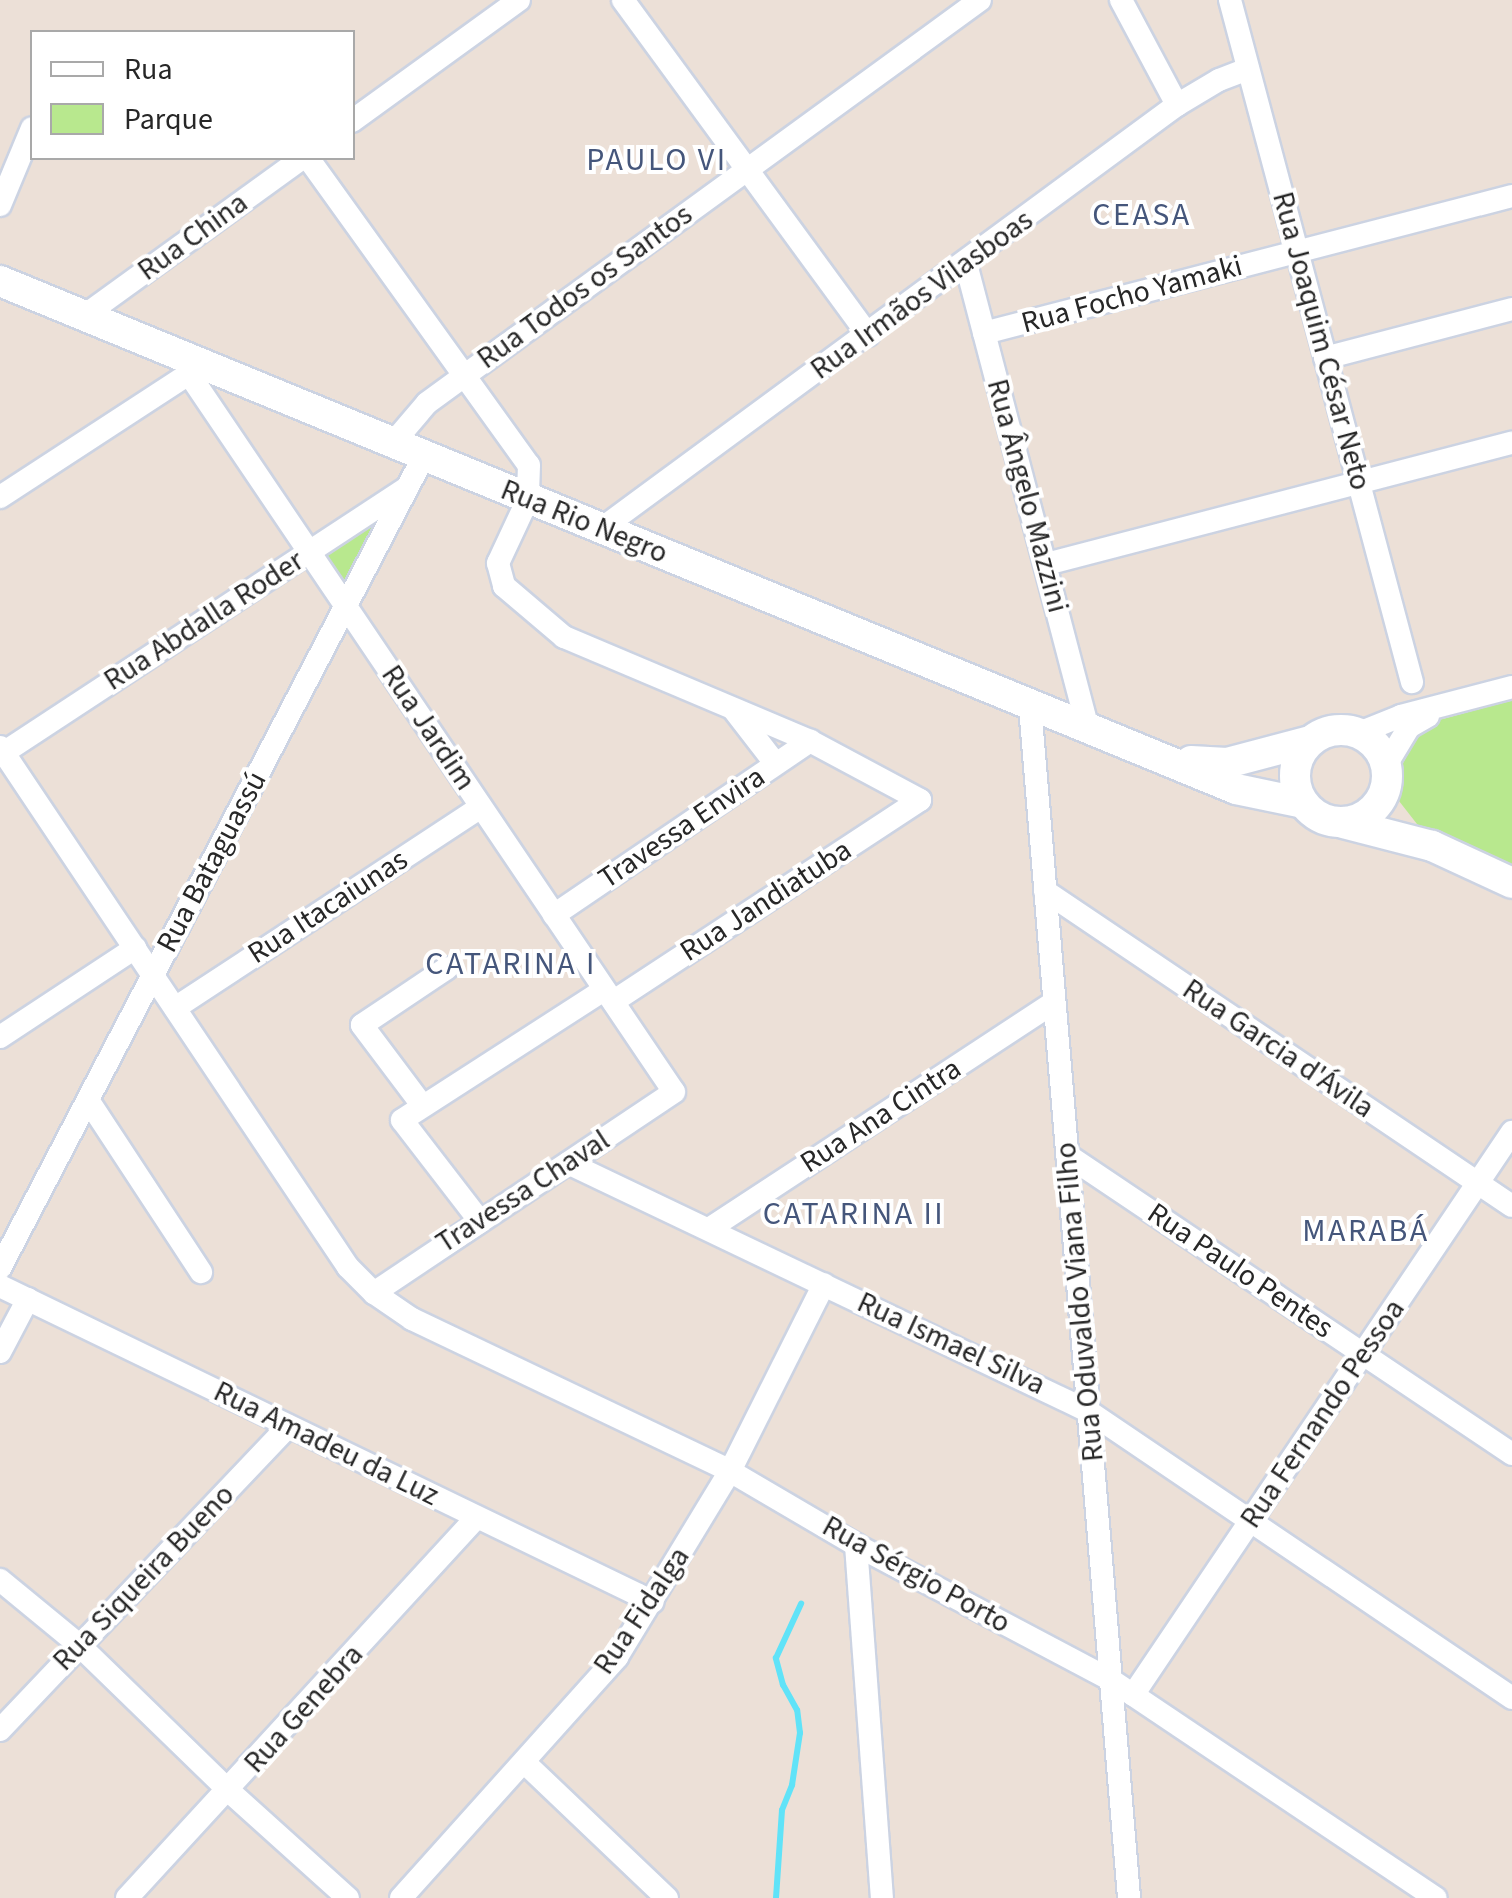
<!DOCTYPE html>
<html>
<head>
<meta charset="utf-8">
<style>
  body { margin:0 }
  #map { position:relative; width:1512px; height:1898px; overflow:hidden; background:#ece0d7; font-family:"Source Sans 3",sans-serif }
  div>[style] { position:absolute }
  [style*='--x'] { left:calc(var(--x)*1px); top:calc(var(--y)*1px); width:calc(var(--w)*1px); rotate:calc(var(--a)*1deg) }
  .green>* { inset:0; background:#b8e88e }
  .stream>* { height:6px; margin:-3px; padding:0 3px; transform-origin:3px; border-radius:3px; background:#60e3f8 }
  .roads { filter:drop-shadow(2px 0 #ccd3e2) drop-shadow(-2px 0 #ccd3e2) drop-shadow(0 2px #ccd3e2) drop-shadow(0 -2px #ccd3e2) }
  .street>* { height:22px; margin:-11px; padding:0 11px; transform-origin:11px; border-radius:11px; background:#fff }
  .secondary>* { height:30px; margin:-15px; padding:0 15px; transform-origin:15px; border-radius:15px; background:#fff }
  .secondary>.ring { margin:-15px; padding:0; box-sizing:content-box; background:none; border:30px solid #fff; border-radius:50% }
  span { translate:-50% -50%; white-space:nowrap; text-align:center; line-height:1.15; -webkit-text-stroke:8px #fff; paint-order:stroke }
  .street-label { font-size:30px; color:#272727 }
  .neighbourhood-label { font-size:32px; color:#45567b; letter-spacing:2.5px }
  .legend { position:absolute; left:30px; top:30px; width:325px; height:130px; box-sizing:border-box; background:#fff; border:2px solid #a9a9a9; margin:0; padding:12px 18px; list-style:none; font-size:30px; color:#272727 }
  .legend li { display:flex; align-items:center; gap:20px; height:50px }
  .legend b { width:50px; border:2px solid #a9a9a9 }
</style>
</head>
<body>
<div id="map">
  <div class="green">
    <div style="clip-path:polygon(396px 501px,347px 594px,319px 551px)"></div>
    <div style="clip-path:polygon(1512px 700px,1512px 873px,1424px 833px,1399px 801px,1397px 775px,1418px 733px,1439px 720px)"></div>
  </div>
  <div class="stream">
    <div style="--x:776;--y:1898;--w:88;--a:-86.1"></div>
    <div style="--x:782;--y:1810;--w:27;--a:-68"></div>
    <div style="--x:792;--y:1785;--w:53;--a:-81.3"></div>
    <div style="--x:800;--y:1733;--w:23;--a:-97"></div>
    <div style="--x:797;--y:1710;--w:29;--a:-119"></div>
    <div style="--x:783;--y:1685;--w:28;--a:-105"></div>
    <div style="--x:776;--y:1658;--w:60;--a:-65.2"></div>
  </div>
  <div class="roads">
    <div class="street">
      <div style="--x:623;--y:0;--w:415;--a:53.8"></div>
      <div style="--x:1121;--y:0;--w:119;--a:61.9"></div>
      <div style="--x:1230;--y:0;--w:706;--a:75.06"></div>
      <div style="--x:352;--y:121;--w:206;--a:-35.9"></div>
      <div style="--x:308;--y:158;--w:378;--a:54.3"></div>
      <div style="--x:529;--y:465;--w:34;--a:92"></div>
      <div style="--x:528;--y:499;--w:71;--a:115.1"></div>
      <div style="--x:498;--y:563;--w:24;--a:75"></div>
      <div style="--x:504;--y:586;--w:79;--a:40.4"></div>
      <div style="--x:564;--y:637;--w:267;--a:22.9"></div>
      <div style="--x:810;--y:741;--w:125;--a:28.2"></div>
      <div style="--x:920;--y:800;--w:367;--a:146.7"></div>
      <div style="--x:0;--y:205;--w:83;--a:-67.4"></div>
      <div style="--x:966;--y:264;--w:481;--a:75.3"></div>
      <div style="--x:84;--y:316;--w:269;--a:-35.9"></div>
      <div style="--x:984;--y:333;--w:545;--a:-14.55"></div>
      <div style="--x:1325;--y:358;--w:193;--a:-14.7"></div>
      <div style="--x:189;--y:374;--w:866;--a:55.96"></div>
      <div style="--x:674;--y:1092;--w:361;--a:146.2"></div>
      <div style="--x:393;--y:443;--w:52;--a:-49.6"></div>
      <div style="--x:427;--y:403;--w:684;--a:-36.08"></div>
      <div style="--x:0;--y:497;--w:225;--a:-33.1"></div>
      <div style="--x:601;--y:529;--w:715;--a:-36.36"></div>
      <div style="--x:1177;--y:105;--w:49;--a:-30.8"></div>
      <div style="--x:1219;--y:80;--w:31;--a:-21"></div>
      <div style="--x:1046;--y:564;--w:481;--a:-14.6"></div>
      <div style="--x:1030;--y:706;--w:1196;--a:85.25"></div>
      <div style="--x:734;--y:710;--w:67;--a:52.3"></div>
      <div style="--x:1359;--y:733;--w:45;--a:-22"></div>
      <div style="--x:1401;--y:716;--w:115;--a:-14.6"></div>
      <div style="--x:0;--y:747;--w:626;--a:56.21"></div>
      <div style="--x:348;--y:1267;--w:37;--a:45"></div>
      <div style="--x:374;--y:1293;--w:46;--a:34.4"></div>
      <div style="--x:412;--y:1319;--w:352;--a:25.5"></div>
      <div style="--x:730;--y:1471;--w:146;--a:30.4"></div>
      <div style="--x:856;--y:1545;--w:289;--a:27.9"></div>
      <div style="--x:1111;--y:1680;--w:391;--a:33.9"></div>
      <div style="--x:0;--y:755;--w:487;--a:-33.3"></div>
      <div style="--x:1386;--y:765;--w:44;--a:-58.8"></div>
      <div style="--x:1409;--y:727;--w:22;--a:-30"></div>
      <div style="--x:1045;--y:891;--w:563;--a:34"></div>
      <div style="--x:554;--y:915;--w:310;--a:-34.2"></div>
      <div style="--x:175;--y:1008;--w:366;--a:-33.3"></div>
      <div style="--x:0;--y:1037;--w:162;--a:-33.4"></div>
      <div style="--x:88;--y:1100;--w:206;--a:56.7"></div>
      <div style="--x:422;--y:1105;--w:100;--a:-126.9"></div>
      <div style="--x:362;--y:1025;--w:102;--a:-33.8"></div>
      <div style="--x:1067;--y:1155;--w:536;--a:33.9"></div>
      <div style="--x:568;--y:1163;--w:576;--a:25.5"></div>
      <div style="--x:1088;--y:1411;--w:512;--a:34.09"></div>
      <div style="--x:479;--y:1220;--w:126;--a:-127.6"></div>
      <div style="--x:402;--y:1120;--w:240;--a:-32.8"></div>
      <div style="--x:709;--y:1229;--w:413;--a:-33.3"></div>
      <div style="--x:0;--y:1268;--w:916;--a:-62.43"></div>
      <div style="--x:0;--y:1286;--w:725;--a:25.82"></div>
      <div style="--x:0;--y:1352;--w:60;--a:-62.2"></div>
      <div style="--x:856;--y:1545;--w:354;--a:85.8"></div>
      <div style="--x:0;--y:1580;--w:102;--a:39.4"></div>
      <div style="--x:79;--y:1645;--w:209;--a:44.2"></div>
      <div style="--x:229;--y:1791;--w:160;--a:42"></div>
      <div style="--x:1133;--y:1695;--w:679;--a:-56.05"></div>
      <div style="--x:0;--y:1730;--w:419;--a:-46.5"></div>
      <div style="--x:525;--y:1763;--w:196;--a:43.6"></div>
      <div style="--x:127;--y:1898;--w:517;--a:-47.43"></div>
      <div style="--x:401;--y:1898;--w:324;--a:-48.1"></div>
      <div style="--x:617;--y:1657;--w:218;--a:-58.7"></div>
      <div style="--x:730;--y:1471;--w:209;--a:-63.3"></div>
    </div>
    <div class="secondary">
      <div style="--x:0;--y:281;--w:1336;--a:22.34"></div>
      <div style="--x:1236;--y:789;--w:68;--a:11.8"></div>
      <div class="ring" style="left:1295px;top:730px;width:62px;height:62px"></div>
      <div style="--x:1191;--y:761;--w:36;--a:3"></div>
      <div style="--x:1227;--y:763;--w:86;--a:-14.8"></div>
      <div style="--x:1343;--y:823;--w:92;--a:14.5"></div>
      <div style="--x:1432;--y:846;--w:88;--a:24.8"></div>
    </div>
  </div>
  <div class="street-label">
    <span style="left:193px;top:237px;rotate:-36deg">Rua China</span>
    <span style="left:585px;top:287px;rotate:-36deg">Rua Todos os Santos</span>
    <span style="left:922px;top:295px;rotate:-36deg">Rua Irmãos Vilasboas</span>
    <span style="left:1132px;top:295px;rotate:-15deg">Rua Focho Yamaki</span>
    <span style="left:1321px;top:341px;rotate:75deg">Rua Joaquim César Neto</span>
    <span style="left:1027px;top:496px;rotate:75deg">Rua Ângelo Mazzini</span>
    <span style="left:584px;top:522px;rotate:22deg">Rua Rio Negro</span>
    <span style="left:204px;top:621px;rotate:-33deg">Rua Abdalla Roder</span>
    <span style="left:428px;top:728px;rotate:56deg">Rua Jardim</span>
    <span style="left:682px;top:828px;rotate:-34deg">Travessa Envira</span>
    <span style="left:212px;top:862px;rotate:-62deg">Rua Bataguassú</span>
    <span style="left:766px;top:901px;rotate:-33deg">Rua Jandiatuba</span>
    <span style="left:328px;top:907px;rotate:-33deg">Rua Itacaiunas</span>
    <span style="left:1278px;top:1049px;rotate:34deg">Rua Garcia d'Ávila</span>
    <span style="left:881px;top:1116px;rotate:-33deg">Rua Ana Cintra</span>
    <span style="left:523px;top:1192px;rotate:-33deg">Travessa Chaval</span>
    <span style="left:1240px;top:1271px;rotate:34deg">Rua Paulo Pentes</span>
    <span style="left:1080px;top:1302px;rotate:-95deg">Rua Oduvaldo Viana Filho</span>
    <span style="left:951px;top:1344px;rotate:25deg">Rua Ismael Silva</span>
    <span style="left:1323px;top:1414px;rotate:-56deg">Rua Fernando Pessoa</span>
    <span style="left:326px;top:1444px;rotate:26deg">Rua Amadeu da Luz</span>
    <span style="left:916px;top:1575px;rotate:29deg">Rua Sérgio Porto</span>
    <span style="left:144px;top:1578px;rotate:-46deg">Rua Siqueira Bueno</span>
    <span style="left:642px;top:1611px;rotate:-56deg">Rua Fidalga</span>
    <span style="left:304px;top:1709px;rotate:-48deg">Rua Genebra</span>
  </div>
  <div class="neighbourhood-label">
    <span style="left:657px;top:160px">PAULO VI</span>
    <span style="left:1142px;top:215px">CEASA</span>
    <span style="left:511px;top:964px">CATARINA I</span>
    <span style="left:854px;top:1214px">CATARINA II</span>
    <span style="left:1366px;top:1231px">MARABÁ</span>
  </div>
  <ul class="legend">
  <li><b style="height:12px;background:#fff"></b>Rua</li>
  <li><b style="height:28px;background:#b8e88e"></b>Parque</li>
  </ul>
</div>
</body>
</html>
